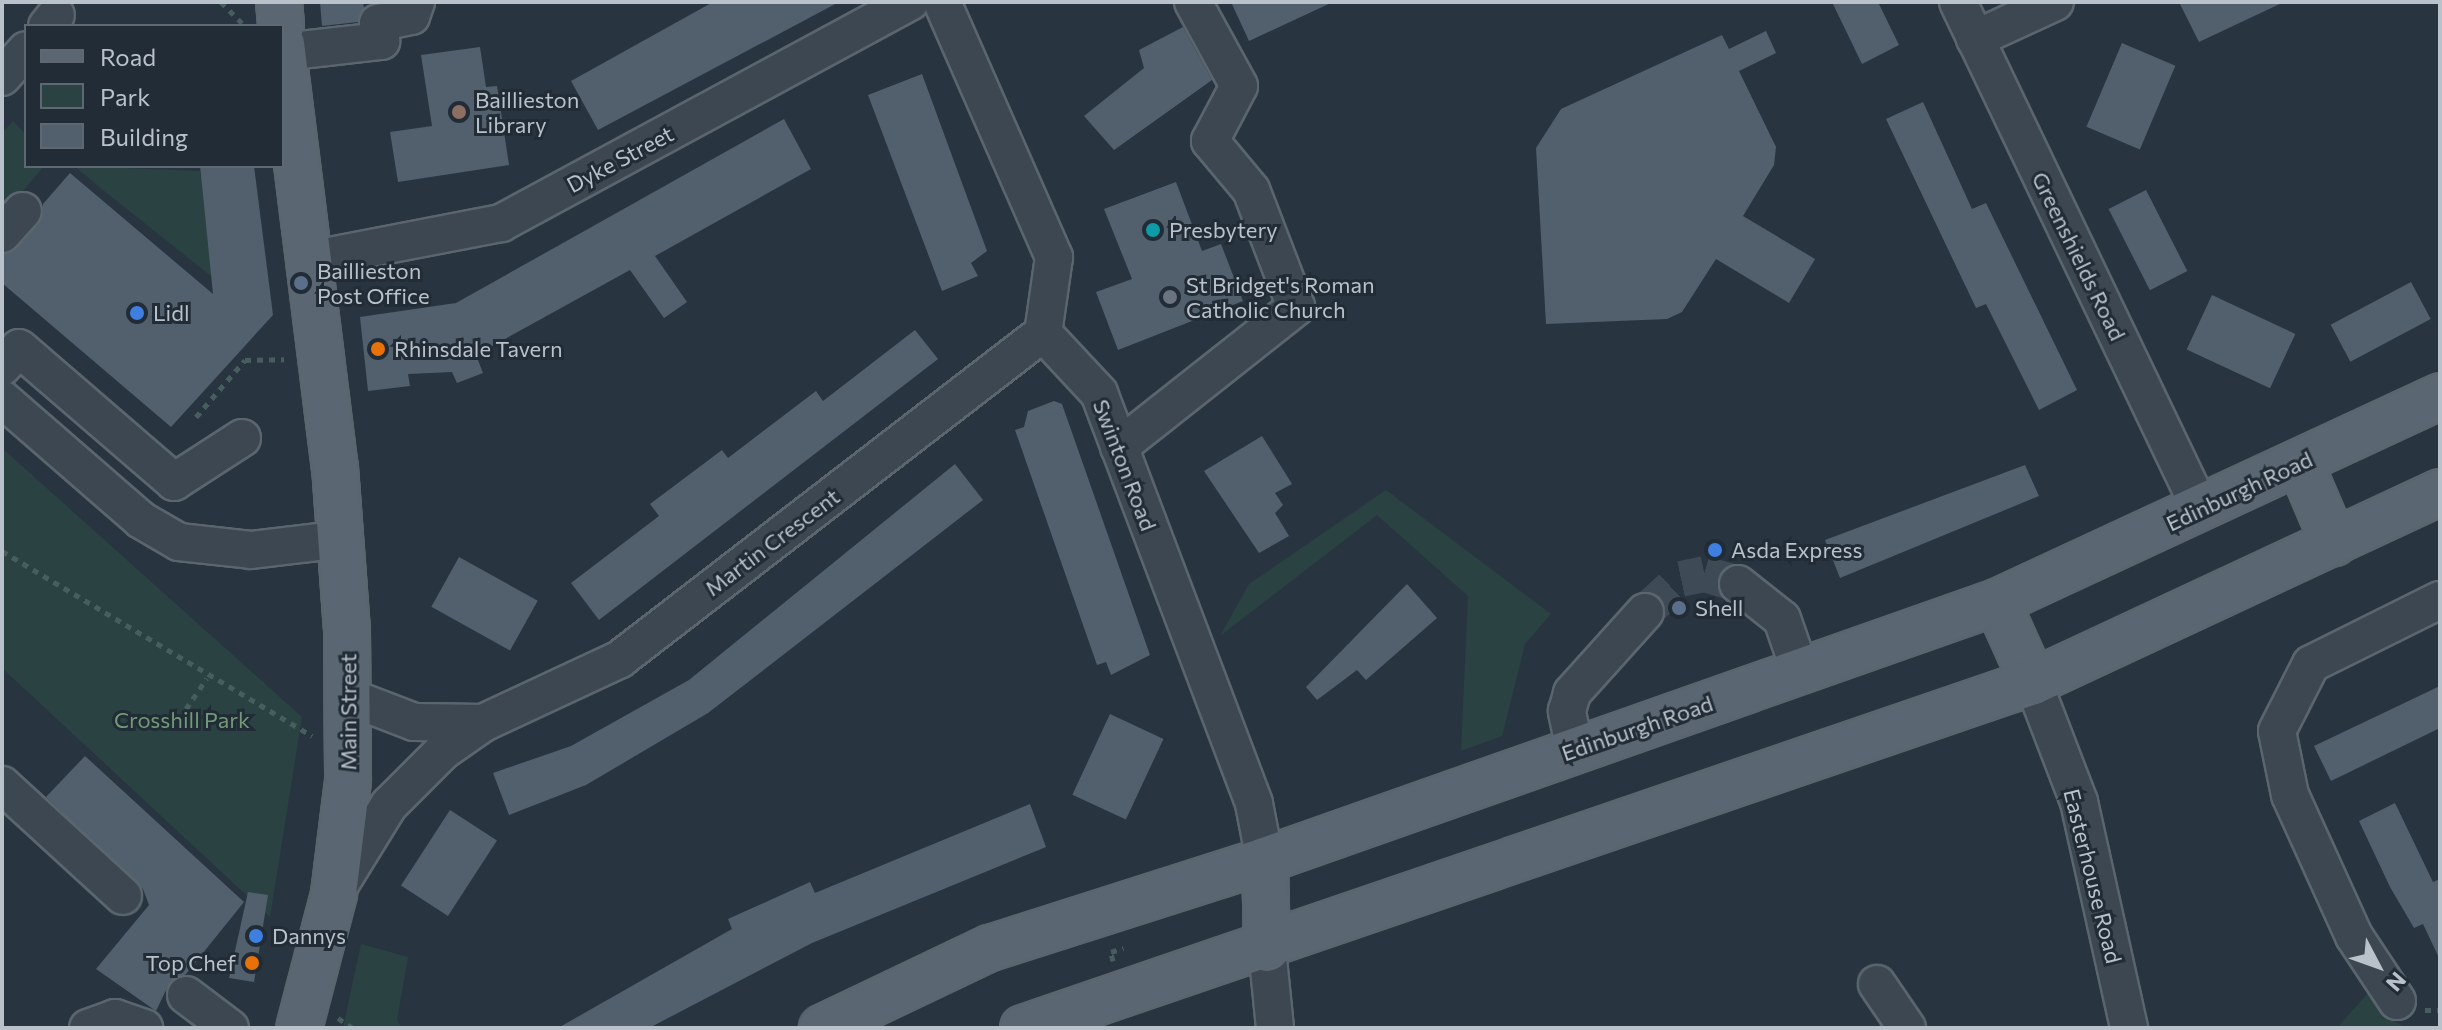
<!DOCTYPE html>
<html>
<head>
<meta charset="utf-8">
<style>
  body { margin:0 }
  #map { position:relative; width:2442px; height:1030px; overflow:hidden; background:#283541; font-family:Commissioner,sans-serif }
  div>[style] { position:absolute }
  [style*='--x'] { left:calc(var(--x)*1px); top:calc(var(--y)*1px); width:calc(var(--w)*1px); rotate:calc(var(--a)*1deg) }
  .green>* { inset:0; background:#2a4242 }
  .building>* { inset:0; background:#51606c; transform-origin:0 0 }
  .minor-tunnel>* { height:36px; margin-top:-18px; transform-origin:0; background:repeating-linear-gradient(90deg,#3e4a56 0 36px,transparent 0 54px) }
  .path>* { height:5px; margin-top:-2.5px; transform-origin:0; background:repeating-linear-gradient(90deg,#485e5e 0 6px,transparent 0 12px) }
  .roads { filter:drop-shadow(2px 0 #5a656e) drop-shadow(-2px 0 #5a656e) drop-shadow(0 2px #5a656e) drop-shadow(0 -2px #5a656e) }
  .minor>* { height:36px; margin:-18px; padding:0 18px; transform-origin:18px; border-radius:18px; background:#3c4751 }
  .major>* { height:44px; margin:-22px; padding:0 22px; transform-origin:22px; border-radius:22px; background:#5a6671 }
  .dots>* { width:22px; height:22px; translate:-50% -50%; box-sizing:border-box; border:4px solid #212c36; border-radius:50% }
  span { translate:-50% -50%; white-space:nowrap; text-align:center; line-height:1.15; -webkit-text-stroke:6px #212c36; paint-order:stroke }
  .poi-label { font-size:22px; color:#b9c2cb }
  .left { translate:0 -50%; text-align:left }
  .right { translate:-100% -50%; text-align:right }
  .street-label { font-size:22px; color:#b9c2cb }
  .park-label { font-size:22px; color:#719b77 }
  .frame { position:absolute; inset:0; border:4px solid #b9c2cb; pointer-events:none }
  .legend { position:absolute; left:24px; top:24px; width:260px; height:144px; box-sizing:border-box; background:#212c36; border:2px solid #5e6872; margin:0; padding:10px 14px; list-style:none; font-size:24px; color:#b9c2cb }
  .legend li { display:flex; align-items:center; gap:16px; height:40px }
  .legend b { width:40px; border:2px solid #5e6872 }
  .north { position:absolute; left:2338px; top:926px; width:80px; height:80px; -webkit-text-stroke:6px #212c36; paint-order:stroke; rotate:131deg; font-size:22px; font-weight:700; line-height:32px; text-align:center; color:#b9c2cb }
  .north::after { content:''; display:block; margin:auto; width:28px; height:36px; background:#b9c2cb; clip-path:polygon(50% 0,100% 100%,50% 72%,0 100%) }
</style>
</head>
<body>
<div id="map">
  <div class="green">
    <div style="clip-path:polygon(13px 121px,26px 135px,26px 166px,44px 166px,2px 216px,2px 133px)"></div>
    <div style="clip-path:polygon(74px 166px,200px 171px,212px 277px,103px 190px)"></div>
    <div style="clip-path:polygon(2px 448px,302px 717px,270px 917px,2px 668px)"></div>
    <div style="clip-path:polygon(1386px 490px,1551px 614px,1525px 644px,1502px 736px,1461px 751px,1468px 596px,1377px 515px,1220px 636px,1249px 584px)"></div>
    <div style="clip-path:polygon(361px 944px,408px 957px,397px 1020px,402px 1028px,343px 1028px)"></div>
    <div style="clip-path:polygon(2369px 992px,2394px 1021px,2406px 1028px,2337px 1028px)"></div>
  </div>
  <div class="building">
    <div style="clip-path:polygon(320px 2px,363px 2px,364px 8px,358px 22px,322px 26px)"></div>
    <div style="clip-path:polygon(713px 2px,839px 2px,598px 130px,571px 81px)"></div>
    <div style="clip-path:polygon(1231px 2px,1333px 2px,1249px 41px)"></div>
    <div style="clip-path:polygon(1832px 2px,1878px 2px,1899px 45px,1862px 64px)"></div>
    <div style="clip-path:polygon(2179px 2px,2284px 2px,2199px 42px)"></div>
    <div style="clip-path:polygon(1183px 27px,1212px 80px,1114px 150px,1084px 116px,1144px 68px,1139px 50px)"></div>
    <div style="clip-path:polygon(1766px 31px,1776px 53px,1739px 71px,1776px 147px,1774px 165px,1743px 216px,1815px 259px,1789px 303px,1716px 259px,1682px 312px,1667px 319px,1546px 324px,1536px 148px,1561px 109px,1722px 35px,1729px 49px)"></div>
    <div style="left:2122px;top:43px;width:58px;height:91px;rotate:23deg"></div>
    <div style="clip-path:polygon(480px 47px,486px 87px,497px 86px,509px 165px,398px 182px,390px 132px,432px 126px,421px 55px)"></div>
    <div style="clip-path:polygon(922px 74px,987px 251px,971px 263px,978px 276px,942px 291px,868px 95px)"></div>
    <div style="clip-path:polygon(1923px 102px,1972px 209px,1986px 203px,2077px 390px,2039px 410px,1986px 304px,1976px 308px,1886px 119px)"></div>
    <div style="clip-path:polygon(784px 119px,811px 169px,655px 256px,687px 302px,664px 318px,630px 270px,476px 355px,483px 373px,457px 383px,452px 372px,408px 374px,410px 386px,368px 391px,360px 317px,456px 303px)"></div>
    <div style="clip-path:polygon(200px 166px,254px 166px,273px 315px,171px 427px,2px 283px,2px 254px,38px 225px,43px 204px,70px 173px,213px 294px)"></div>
    <div style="clip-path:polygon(1176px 182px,1202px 251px,1221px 244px,1243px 301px,1118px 350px,1096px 292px,1132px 279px,1104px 209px)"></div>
    <div style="left:2146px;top:190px;width:91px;height:42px;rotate:63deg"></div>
    <div style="left:2411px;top:282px;width:42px;height:91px;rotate:62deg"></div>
    <div style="left:2212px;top:295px;width:92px;height:60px;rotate:25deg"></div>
    <div style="clip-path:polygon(915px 330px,938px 359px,599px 620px,571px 583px,659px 516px,650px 504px,722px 450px,728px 458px,816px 391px,823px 401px)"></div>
    <div style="clip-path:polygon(1054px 401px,1062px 404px,1150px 655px,1111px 675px,1106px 662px,1097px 665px,1015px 430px,1024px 427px,1028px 411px)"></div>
    <div style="clip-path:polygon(1262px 436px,1292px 484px,1275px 493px,1283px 505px,1275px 513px,1289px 536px,1259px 553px,1204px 471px)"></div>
    <div style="clip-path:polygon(955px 464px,983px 500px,708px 713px,586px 785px,509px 815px,493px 773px,571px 746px,689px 680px)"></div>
    <div style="clip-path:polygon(2025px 465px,2039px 496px,1840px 578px,1825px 540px)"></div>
    <div style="left:459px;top:557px;width:90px;height:57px;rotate:29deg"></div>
    <div style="clip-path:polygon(1407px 584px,1437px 618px,1366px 680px,1357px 670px,1317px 700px,1306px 687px)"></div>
    <div style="clip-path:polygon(2440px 686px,2440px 728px,2331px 781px,2314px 746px)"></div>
    <div style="left:1110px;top:714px;width:59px;height:89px;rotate:25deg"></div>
    <div style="clip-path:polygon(85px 756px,244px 902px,186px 974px,170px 982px,156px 1011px,96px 969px,149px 905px,143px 889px,46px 797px)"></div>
    <div style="clip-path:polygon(2395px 803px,2433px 882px,2440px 879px,2440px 960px,2423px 924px,2414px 928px,2390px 887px,2359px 821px)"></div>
    <div style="clip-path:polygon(1030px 804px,1046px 847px,812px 943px,649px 1028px,558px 1028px,732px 929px,728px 919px,810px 882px,815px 893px)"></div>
    <div style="left:450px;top:810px;width:56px;height:90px;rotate:33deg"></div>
    <div style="clip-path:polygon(248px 892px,268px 895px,254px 982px,229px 978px)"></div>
  </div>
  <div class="minor-tunnel">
    <div style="--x:1645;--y:612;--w:49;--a:-42.5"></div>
    <div style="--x:1681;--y:579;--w:24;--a:-12"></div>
    <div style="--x:1704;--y:574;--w:35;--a:16"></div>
  </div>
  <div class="path">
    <div style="--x:221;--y:2;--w:31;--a:45"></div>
    <div style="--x:196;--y:417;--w:75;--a:-49.3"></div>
    <div style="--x:245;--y:360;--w:39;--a:-1"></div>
    <div style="--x:2;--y:551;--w:361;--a:30.8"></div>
    <div style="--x:186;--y:709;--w:37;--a:-56"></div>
    <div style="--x:1113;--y:961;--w:9;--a:-103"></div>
    <div style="--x:1111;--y:952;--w:13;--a:-18"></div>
    <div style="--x:2425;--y:1010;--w:15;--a:0"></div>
    <div style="--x:338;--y:1018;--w:18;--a:34"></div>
  </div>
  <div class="roads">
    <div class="minor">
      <div style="--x:942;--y:2;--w:279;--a:66.3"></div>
      <div style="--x:1054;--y:257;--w:77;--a:98.2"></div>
      <div style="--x:1958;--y:2;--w:563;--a:64.44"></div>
      <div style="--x:47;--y:26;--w:14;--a:-51"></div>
      <div style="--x:1975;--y:39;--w:88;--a:-24.8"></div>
      <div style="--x:283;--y:52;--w:99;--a:-6.4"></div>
      <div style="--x:381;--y:41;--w:18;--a:-99"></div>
      <div style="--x:378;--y:23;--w:34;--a:-12"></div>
      <div style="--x:411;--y:16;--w:15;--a:-70"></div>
      <div style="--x:2;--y:77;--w:36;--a:-48"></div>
      <div style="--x:2;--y:234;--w:31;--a:-48"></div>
      <div style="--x:309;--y:260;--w:196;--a:-10.9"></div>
      <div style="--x:501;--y:223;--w:465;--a:-28.4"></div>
      <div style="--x:1043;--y:333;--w:82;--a:47"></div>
      <div style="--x:1099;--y:393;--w:439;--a:69.3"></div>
      <div style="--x:1254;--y:804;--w:57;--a:78.9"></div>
      <div style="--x:2;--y:367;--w:25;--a:-48"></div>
      <div style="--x:19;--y:348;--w:205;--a:40.8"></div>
      <div style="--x:174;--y:482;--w:81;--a:-32.9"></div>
      <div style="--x:2;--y:399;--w:184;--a:41"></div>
      <div style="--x:141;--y:520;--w:44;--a:30.1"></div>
      <div style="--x:179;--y:542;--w:72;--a:6.3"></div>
      <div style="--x:251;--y:550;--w:93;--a:-6.8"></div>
      <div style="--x:1119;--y:447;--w:226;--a:-38.3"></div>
      <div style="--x:1296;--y:307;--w:125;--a:-111"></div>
      <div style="--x:1251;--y:190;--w:64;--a:-129.9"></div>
      <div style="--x:1210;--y:141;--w:62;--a:-62.2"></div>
      <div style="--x:1239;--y:86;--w:96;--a:-118.7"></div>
      <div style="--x:1738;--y:584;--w:56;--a:38.5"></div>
      <div style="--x:1782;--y:619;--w:55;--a:70.9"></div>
      <div style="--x:2033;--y:682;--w:129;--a:69"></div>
      <div style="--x:2079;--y:802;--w:231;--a:77.5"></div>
      <div style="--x:349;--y:697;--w:70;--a:21"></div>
      <div style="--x:414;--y:722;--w:69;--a:0.8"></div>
      <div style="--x:1575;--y:750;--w:40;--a:-102"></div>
      <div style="--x:1567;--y:711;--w:19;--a:-74"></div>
      <div style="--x:1572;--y:693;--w:109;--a:-48"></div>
      <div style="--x:2;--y:785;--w:164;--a:42.5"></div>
      <div style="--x:334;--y:894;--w:105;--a:-58.3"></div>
      <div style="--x:389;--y:805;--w:76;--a:-45"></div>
      <div style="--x:443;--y:751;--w:49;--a:-35"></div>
      <div style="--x:483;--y:723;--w:151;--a:-25"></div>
      <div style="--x:620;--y:659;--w:534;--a:-37.62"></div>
      <div style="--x:1267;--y:949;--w:79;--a:84.2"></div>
      <div style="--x:1877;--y:984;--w:53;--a:55.7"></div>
      <div style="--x:186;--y:995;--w:55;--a:36.9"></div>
      <div style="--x:2397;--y:1001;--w:78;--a:-123.5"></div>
      <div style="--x:2354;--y:936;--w:155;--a:-114.4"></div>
      <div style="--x:2290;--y:795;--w:65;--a:-101.5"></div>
      <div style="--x:2277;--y:731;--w:75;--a:-63.1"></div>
      <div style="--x:2311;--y:664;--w:144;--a:-26.4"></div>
      <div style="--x:88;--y:1028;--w:29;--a:-20"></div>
      <div style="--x:115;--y:1018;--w:31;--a:19"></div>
    </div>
    <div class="major">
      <div style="--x:279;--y:2;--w:24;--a:85"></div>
      <div style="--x:282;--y:44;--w:426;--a:82.9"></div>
      <div style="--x:335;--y:467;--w:162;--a:85.8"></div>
      <div style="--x:347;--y:629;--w:152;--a:89.6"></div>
      <div style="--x:348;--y:781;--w:114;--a:97.1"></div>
      <div style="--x:334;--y:894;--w:138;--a:104.6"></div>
      <div style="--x:2300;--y:463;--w:87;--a:67"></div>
      <div style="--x:1997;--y:602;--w:88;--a:65.8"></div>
      <div style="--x:1265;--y:860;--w:89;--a:88.7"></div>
      <div style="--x:822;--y:1028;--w:186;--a:-25.5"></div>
      <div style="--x:990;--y:948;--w:289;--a:-17.7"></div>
      <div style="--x:1265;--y:860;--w:776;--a:-19.42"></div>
      <div style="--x:1997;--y:602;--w:489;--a:-24.9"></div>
      <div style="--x:1023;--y:1028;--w:1068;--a:-18.91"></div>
      <div style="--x:2033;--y:682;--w:449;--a:-25"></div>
    </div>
  </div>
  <div class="dots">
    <div style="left:459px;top:112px;background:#8d6e63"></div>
    <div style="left:1153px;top:230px;background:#0f9aa8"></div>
    <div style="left:301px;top:283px;background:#5c6f8a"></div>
    <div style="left:1170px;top:297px;background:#6b7280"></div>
    <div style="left:137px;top:313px;background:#3f7fe0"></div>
    <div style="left:378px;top:349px;background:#e8710a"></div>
    <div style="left:1715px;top:550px;background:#3f7fe0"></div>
    <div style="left:1679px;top:608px;background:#5c6f8a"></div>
    <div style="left:256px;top:936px;background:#3f7fe0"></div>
    <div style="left:252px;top:963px;background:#e8710a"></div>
  </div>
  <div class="poi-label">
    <span class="left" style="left:475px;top:112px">Baillieston<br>Library</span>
    <span class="left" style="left:1169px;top:230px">Presbytery</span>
    <span class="left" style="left:317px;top:283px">Baillieston<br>Post Office</span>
    <span class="left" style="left:1186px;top:297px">St Bridget's Roman<br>Catholic Church</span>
    <span class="left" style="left:153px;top:313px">Lidl</span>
    <span class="left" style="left:394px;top:349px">Rhinsdale Tavern</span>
    <span class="left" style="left:1731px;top:550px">Asda Express</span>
    <span class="left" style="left:1695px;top:608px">Shell</span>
    <span class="left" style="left:272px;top:936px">Dannys</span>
    <span class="right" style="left:236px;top:963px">Top Chef</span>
  </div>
  <div class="street-label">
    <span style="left:620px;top:159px;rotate:-28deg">Dyke Street</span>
    <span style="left:2079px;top:256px;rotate:64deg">Greenshields Road</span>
    <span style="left:1125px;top:465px;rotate:69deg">Swinton Road</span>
    <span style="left:2239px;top:491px;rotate:-25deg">Edinburgh Road</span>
    <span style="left:772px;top:542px;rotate:-37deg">Martin Crescent</span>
    <span style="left:348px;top:712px;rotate:-90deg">Main Street</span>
    <span style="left:1637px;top:728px;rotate:-19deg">Edinburgh Road</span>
    <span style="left:2093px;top:876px;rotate:76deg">Easterhouse Road</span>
  </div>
  <div class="park-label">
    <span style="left:182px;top:720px">Crosshill Park</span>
  </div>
  <div class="frame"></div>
  <ul class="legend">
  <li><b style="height:10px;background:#5a6671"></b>Road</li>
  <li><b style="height:22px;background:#2a4242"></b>Park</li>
  <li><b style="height:22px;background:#51606c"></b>Building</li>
  </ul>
  <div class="north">N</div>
</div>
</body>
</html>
